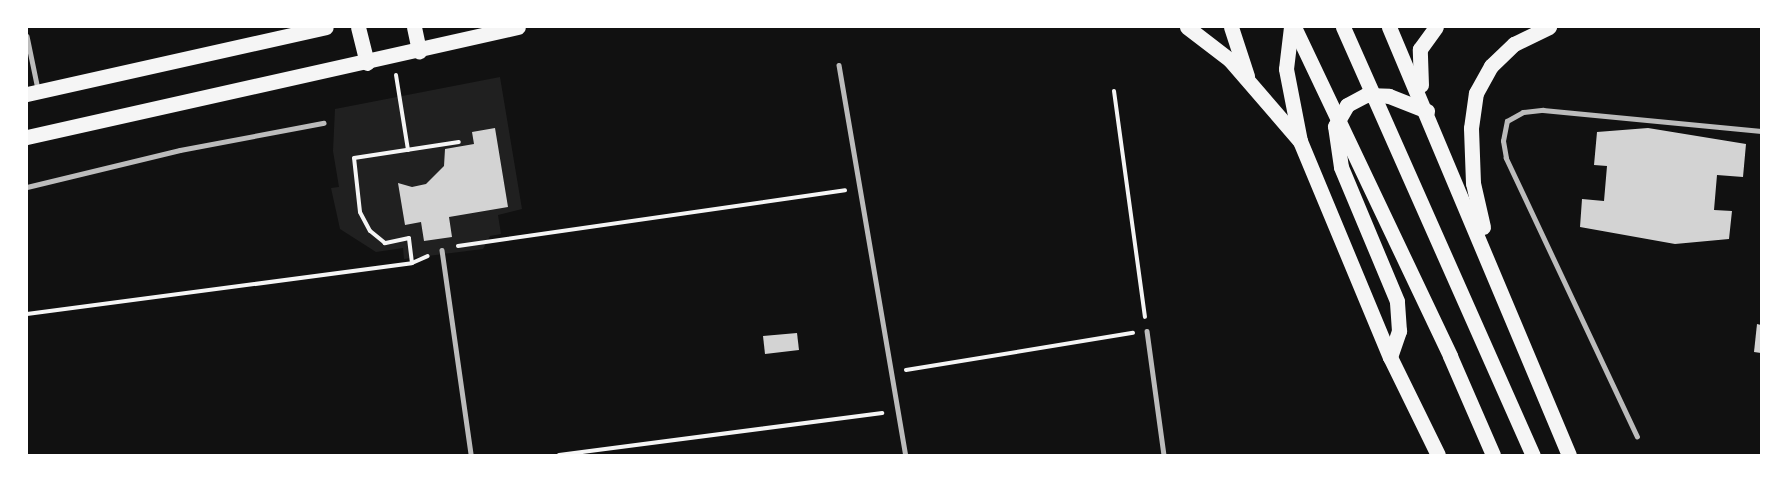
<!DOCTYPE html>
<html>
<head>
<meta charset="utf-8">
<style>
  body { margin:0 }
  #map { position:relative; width:1788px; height:482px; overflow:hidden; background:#111; font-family:"Open Sans",sans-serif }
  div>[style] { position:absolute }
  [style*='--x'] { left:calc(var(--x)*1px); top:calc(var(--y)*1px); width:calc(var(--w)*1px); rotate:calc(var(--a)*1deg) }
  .green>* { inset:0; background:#202020 }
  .building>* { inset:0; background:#d3d3d3 }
  .path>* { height:4px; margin:-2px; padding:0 2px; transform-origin:2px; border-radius:2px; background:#f5f5f5 }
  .service>* { height:4.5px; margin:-2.25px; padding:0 2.25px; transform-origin:2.25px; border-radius:2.25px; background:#bcbcbc }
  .primary>* { height:15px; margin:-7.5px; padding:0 7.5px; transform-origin:7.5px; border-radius:7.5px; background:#f5f5f5 }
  span { translate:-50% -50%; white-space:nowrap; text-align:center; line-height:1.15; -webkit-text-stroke:5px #fff; paint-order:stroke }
  .frame { position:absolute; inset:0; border:28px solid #fff; pointer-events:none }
</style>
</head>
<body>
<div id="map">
  <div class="green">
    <i style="clip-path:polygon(500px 77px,522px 209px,498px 215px,501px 234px,490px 236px,483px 249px,404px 259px,403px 248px,376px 252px,340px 229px,331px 188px,339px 187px,333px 151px,335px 109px)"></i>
  </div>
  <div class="building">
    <i style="clip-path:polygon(495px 128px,508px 207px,449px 217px,452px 237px,424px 241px,421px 222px,405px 225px,398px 183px,412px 187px,426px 184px,444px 166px,445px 149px,474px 144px,472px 132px)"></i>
    <i style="clip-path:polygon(1648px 128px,1746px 144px,1743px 177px,1717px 175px,1714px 210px,1732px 211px,1729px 239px,1675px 244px,1580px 227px,1582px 199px,1604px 201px,1607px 166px,1594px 165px,1597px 132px)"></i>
    <i style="clip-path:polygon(1757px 324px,1761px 325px,1761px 353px,1754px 352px)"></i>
    <i style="clip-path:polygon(797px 333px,799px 350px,765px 354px,763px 336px)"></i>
  </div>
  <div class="path">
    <i style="--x:396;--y:75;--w:76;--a:80.9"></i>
    <i style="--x:1114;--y:91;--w:228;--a:82.2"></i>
    <i style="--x:458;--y:246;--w:391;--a:-8.2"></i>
    <i style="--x:412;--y:263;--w:25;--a:-97"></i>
    <i style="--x:409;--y:238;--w:25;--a:168"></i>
    <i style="--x:385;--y:243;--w:19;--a:-141"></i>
    <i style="--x:370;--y:231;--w:21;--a:-118"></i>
    <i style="--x:360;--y:212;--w:54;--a:-96.3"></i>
    <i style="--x:354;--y:158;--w:106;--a:-8.7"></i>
    <i style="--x:27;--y:314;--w:388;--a:-7.5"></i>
    <i style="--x:412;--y:263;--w:17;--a:-24"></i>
    <i style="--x:906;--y:370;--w:230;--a:-9.3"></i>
    <i style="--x:559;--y:455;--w:326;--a:-7.4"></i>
  </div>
  <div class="service">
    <i style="--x:27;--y:36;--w:54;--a:78.3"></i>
    <i style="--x:839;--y:65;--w:396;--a:80.3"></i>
    <i style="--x:27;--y:187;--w:157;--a:-13.6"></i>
    <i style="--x:180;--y:150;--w:146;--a:-10.7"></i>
    <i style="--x:442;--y:250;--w:207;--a:81.9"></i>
    <i style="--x:1147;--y:331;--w:125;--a:82.2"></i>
    <i style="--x:1637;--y:437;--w:308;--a:-115.2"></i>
    <i style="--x:1506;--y:158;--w:17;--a:-100"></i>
    <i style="--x:1503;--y:141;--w:20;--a:-79"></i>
    <i style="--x:1507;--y:121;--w:18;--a:-29"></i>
    <i style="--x:1523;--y:112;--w:20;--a:-6"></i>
    <i style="--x:1543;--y:110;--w:219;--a:5.5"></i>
  </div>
  <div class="primary">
    <i style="--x:358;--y:27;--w:37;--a:76"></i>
    <i style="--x:414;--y:27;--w:25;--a:78"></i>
    <i style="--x:1187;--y:27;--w:54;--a:37.5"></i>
    <i style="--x:1230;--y:60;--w:107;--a:49.2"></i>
    <i style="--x:1231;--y:27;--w:52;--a:71.9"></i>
    <i style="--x:1291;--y:27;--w:42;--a:96.8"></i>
    <i style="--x:1286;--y:69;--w:73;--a:79"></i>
    <i style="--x:1300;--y:141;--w:234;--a:67.4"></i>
    <i style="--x:1390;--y:357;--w:109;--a:63.9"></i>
    <i style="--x:1294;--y:27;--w:364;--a:64.6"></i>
    <i style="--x:1450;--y:356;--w:108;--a:66.5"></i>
    <i style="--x:1343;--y:27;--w:468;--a:66.1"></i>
    <i style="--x:1389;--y:27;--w:464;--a:67.2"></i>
    <i style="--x:1421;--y:85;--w:36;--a:-92"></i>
    <i style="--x:1420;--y:49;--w:27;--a:-54"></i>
    <i style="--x:27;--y:94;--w:306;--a:-12.6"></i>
    <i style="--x:27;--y:137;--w:503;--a:-12.63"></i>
    <i style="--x:1483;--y:227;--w:45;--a:-102.8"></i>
    <i style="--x:1473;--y:183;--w:55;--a:-92.1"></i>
    <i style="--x:1471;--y:128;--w:35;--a:-82"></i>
    <i style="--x:1476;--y:93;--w:31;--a:-61"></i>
    <i style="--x:1491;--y:66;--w:32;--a:-44"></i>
    <i style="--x:1514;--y:44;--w:39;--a:-26"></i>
    <i style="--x:1390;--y:357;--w:28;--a:-71"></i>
    <i style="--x:1399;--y:331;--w:30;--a:-94"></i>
    <i style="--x:1397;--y:301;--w:145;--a:-112.7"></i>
    <i style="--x:1341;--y:167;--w:41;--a:-98.3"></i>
    <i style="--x:1335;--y:126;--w:24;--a:-60"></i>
    <i style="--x:1347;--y:105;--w:21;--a:-28"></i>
    <i style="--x:1366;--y:95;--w:23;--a:2"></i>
    <i style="--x:1389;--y:96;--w:41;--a:21.5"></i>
  </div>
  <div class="frame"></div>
</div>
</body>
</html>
